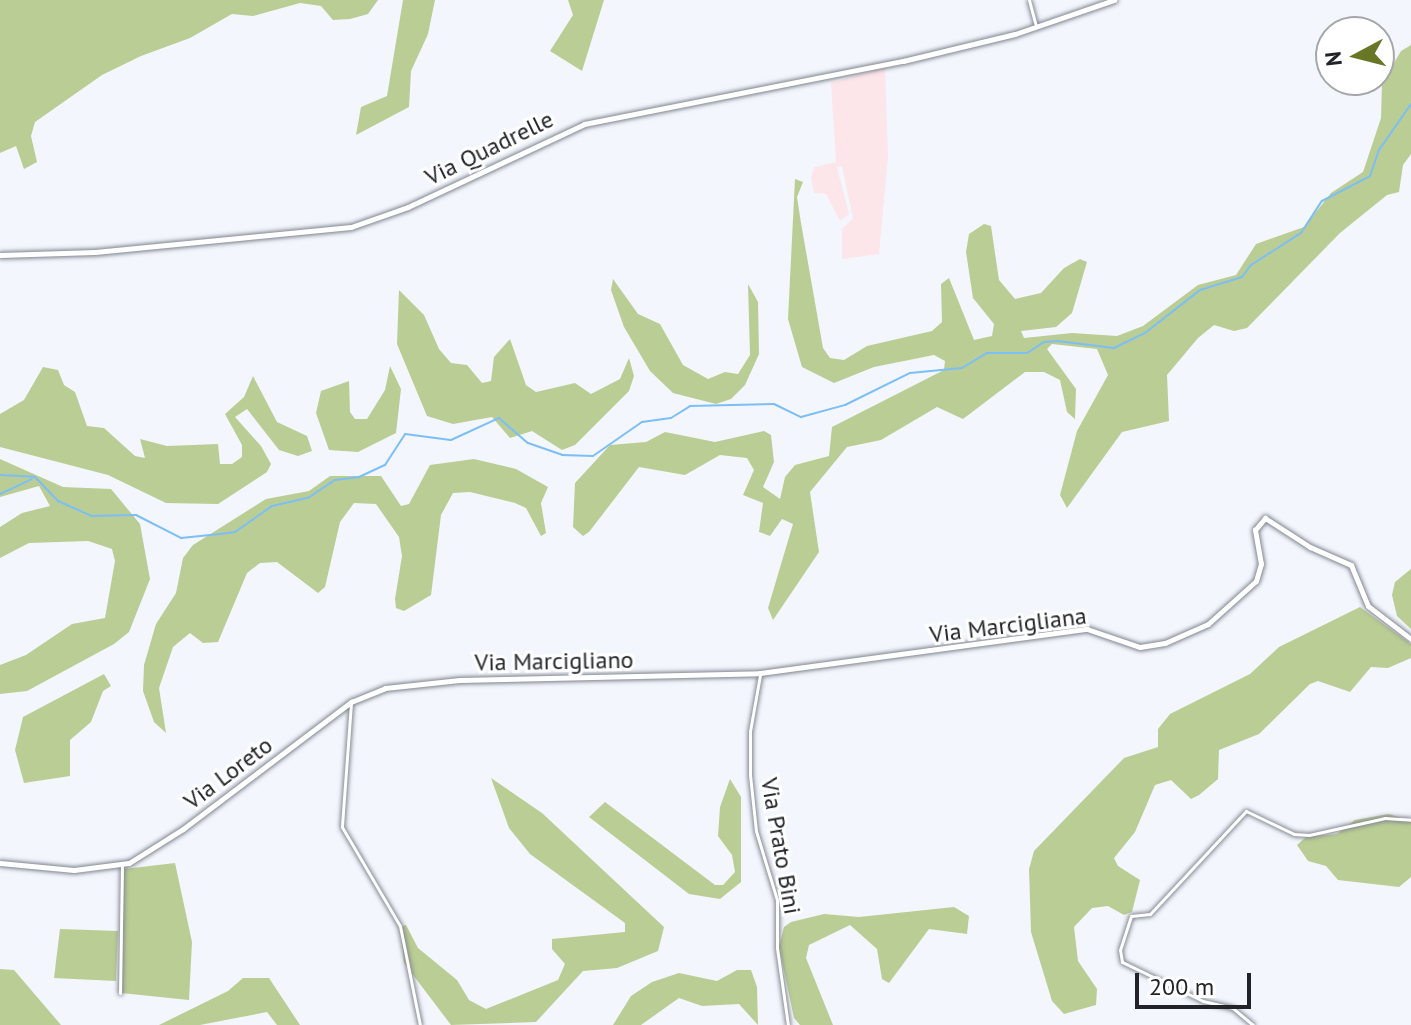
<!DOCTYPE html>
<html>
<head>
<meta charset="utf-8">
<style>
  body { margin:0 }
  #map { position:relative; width:1411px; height:1025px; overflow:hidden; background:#f3f6fd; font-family:"PT Sans",sans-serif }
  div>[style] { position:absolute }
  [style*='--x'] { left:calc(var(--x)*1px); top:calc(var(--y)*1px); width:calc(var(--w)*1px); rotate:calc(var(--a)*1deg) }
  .industrial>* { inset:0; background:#fce6e9 }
  .green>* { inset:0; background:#bacd94 }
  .stream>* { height:2px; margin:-1px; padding:0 1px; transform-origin:1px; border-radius:1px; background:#7cbef6 }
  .roads { filter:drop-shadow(0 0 2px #818690) drop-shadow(0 0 2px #818690) }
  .street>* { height:3px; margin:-1.5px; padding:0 1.5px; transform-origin:1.5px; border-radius:1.5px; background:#fff }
  .secondary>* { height:5px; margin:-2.5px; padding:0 2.5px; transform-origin:2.5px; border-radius:2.5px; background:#fff }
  span { translate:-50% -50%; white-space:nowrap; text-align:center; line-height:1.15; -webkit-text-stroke:6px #fff; paint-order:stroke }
  .street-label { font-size:24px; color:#222328 }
  .north { position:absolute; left:1315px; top:16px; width:80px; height:80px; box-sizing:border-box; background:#fff; border:2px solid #a7a7a9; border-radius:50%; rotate:263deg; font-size:22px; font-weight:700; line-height:32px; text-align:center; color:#222328 }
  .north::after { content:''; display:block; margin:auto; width:28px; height:36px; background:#677725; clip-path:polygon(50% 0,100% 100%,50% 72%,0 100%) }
  .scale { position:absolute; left:1135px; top:973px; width:116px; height:36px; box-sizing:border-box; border:4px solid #222328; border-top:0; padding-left:10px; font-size:24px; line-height:28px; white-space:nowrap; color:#222328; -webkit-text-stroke:6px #fff; paint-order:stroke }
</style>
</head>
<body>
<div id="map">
  <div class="industrial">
    <i style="clip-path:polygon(885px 67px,888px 157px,879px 254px,842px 259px,842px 229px,853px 218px,842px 166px,837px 167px,849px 214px,840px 221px,826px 194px,814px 193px,811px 178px,814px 167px,836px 162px,831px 83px)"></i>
  </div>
  <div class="green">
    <i style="clip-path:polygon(0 0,378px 0,368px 14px,350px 19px,333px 20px,321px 6px,300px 3px,253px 16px,232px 14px,190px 38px,141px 56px,102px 75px,35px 122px,31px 136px,37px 162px,24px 169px,16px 146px,0 153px)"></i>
    <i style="clip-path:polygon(403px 0,435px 0,428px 34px,411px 71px,409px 107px,356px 135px,361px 107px,387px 96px)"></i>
    <i style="clip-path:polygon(568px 0,604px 0,582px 71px,550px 51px,573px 15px)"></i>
    <i style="clip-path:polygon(1411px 45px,1411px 154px,1403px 165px,1399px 192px,1387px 195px,1340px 233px,1247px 328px,1234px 331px,1214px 325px,1198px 338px,1167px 375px,1169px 421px,1122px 432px,1067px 508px,1060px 495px,1077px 431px,1108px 375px,1097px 349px,1052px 344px,1047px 349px,1076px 389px,1075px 419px,1067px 412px,1060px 380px,1044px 372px,1025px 372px,963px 419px,937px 407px,881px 440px,847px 447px,810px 492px,819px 552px,773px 620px,768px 608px,793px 524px,782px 519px,770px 536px,759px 532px,763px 503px,743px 495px,754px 470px,747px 458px,720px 455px,685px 475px,639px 467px,589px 532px,583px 536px,573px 527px,575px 483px,610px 445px,646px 442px,665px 432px,715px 442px,764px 431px,771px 435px,774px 462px,763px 487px,780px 499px,785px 477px,795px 465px,829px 456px,832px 427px,944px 370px,945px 361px,934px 355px,874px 367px,834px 383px,802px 367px,788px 319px,795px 179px,803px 182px,797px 197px,801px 223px,823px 348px,830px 358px,844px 360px,867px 346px,932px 331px,942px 322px,941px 284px,949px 278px,974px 340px,992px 336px,994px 324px,973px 298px,966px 252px,969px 234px,984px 224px,991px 226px,999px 280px,1015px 299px,1041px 293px,1064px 268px,1080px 259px,1087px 262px,1072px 313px,1056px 327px,1021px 331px,1024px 338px,1072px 333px,1117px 336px,1143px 326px,1198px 285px,1236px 275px,1256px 244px,1304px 227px,1331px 193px,1363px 172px,1381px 118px,1382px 83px,1401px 51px)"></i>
    <i style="clip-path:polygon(613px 279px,638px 314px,660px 324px,683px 365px,708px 379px,725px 372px,738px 374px,750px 355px,748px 284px,758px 302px,759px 354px,745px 385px,731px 399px,716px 404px,673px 393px,650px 371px,624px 327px,611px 290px)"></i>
    <i style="clip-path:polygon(399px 290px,424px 315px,439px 349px,451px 363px,467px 365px,482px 383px,491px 381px,494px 357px,510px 339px,526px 385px,536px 392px,575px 383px,591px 394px,620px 379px,629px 358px,634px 376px,629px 391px,575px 445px,562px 450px,532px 431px,510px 438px,492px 417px,453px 424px,427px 416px,397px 344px)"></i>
    <i style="clip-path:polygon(390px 366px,401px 389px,396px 433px,358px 452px,329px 450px,316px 413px,321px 391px,349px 381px,350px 412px,355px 419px,367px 419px,385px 390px)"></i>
    <i style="clip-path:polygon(43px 367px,58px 370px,64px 385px,75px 392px,87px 426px,104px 428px,135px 456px,145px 458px,140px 439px,167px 446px,218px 444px,220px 464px,232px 464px,242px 457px,242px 445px,225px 414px,244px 397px,253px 376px,277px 422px,307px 436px,312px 451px,298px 456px,279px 450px,247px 409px,235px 417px,261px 446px,271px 464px,267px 472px,218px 504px,166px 503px,108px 475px,0 447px,0 414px,24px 400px)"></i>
    <i style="clip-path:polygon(0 459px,63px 487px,111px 489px,140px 524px,150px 579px,129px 632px,114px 644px,27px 691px,0 694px,0 665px,26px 655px,72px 624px,105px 618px,115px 561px,112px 549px,88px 541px,29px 543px,0 558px,0 527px,22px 513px,50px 506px,39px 486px,0 497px)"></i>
    <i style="clip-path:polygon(474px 459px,516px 469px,548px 487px,541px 503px,546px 533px,541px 536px,526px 508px,515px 503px,470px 492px,453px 493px,441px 515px,431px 595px,404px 611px,396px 608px,395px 599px,402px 556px,399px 537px,376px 504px,354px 503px,340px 522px,325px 587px,318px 593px,277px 562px,260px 563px,247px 573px,218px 642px,203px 643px,190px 633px,173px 647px,159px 688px,166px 733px,154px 722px,143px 691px,144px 665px,156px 624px,176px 593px,183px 558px,193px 545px,266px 499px,309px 491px,330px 476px,381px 476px,401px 506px,409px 504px,430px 465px)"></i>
    <i style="clip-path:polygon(1411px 569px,1411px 629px,1397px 616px,1392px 595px,1395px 582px)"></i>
    <i style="clip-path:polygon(1360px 607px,1411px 644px,1411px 658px,1388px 668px,1371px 667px,1350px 692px,1318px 681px,1310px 684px,1259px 734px,1219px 750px,1218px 779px,1199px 795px,1191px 799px,1171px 780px,1155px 785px,1135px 832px,1114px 858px,1118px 866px,1140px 880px,1132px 912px,1124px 915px,1108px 906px,1092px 908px,1074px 927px,1078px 961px,1097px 989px,1096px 1005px,1064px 1014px,1052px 1001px,1031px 932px,1029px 869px,1034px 851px,1124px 758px,1158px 747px,1158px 729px,1170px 714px,1250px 674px,1279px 647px)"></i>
    <i style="clip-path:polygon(104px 674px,111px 686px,103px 691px,91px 722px,70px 740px,70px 776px,24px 783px,15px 750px,23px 717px)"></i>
    <i style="clip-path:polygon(491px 778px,542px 813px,664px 927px,658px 951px,617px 968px,583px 971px,536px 1022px,451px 1025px,404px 963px,400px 926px,406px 925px,418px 948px,457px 980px,469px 1000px,486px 1009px,558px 980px,565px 964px,552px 949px,552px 939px,625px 932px,625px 923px,530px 854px,509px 828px)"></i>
    <i style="clip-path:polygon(730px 779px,741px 797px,741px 882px,720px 899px,689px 894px,589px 817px,605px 802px,715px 885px,723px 885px,735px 872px,732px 855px,718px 836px,720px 807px)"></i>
    <i style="clip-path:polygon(1389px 814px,1411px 821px,1411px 877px,1399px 887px,1338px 880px,1326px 866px,1308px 861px,1297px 845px,1306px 837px,1337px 834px,1355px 820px)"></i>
    <i style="clip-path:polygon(175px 863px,192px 942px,189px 1000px,121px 993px,124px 869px)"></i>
    <i style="clip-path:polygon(954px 907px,969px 916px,967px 934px,929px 929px,889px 983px,882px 979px,877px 949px,850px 925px,809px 945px,806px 958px,833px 1025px,800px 1025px,794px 1018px,779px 947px,784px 927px,791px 922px,824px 914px,859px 917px)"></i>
    <i style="clip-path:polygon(60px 929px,118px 931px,116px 981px,54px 978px)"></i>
    <i style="clip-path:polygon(0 969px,14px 970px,61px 1025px,0 1025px)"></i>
    <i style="clip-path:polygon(737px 970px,751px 970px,757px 987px,758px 1025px,739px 1004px,702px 1006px,679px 998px,641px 1025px,613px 1025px,631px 996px,652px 982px,679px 973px,717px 981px)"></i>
    <i style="clip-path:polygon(243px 978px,269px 978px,300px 1025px,277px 1025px,267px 1012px,200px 1025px,159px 1025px,228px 991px)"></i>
  </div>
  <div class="stream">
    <i style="--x:0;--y:475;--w:35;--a:3"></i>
    <i style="--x:35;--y:477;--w:33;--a:46"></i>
    <i style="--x:58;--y:501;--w:36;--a:24"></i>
    <i style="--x:91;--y:516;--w:45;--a:-1.3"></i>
    <i style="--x:136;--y:515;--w:51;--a:27.1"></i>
    <i style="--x:181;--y:538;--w:39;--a:-6"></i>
    <i style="--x:220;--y:534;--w:15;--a:-8"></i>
    <i style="--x:235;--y:532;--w:45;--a:-35.1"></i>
    <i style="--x:272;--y:506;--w:37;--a:-13"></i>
    <i style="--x:308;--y:498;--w:32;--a:-34"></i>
    <i style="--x:335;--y:480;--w:24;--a:-7"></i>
    <i style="--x:359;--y:477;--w:29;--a:-25"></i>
    <i style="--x:385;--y:465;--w:37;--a:-57"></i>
    <i style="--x:405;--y:434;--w:46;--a:7.4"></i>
    <i style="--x:451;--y:440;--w:53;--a:-24.6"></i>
    <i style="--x:499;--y:418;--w:38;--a:41"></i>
    <i style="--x:528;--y:443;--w:36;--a:19"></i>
    <i style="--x:562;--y:455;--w:31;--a:2"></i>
    <i style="--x:593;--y:456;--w:60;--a:-34.8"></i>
    <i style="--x:642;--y:422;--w:29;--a:-8"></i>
    <i style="--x:671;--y:418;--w:22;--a:-32"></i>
    <i style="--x:690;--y:406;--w:84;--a:-1.4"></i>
    <i style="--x:774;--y:404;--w:30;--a:26"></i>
    <i style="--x:801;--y:417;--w:46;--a:-15.3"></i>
    <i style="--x:845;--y:405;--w:72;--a:-26.2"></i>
    <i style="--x:910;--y:373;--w:52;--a:-5.5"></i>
    <i style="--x:962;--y:368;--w:29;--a:-31"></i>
    <i style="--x:987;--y:353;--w:40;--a:0"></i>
    <i style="--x:1027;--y:353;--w:20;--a:-33"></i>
    <i style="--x:1044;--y:342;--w:14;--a:-4"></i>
    <i style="--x:1058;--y:341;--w:56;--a:7.1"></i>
    <i style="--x:1114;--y:348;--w:34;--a:-26"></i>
    <i style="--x:1145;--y:333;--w:70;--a:-38"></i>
    <i style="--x:1200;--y:290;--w:44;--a:-17.2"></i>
    <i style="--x:1242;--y:277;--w:15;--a:-53"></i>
    <i style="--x:1251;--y:265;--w:59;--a:-32.6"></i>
    <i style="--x:1301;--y:233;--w:38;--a:-57"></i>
    <i style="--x:1322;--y:201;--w:54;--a:-27.5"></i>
    <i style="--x:1370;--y:176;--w:28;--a:-71"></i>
    <i style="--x:1379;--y:150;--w:56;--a:-55.2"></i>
    <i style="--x:0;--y:494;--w:35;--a:-25"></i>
  </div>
  <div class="roads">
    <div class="street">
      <i style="--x:1029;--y:0;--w:27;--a:75"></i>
      <i style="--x:760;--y:675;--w:57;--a:100.1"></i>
      <i style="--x:750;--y:731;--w:44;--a:90"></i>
      <i style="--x:750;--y:775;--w:56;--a:83.9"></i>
      <i style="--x:756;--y:831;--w:72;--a:73.1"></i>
      <i style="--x:777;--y:900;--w:48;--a:90"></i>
      <i style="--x:777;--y:948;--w:78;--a:81.9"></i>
      <i style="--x:351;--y:703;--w:124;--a:94.2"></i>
      <i style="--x:342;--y:827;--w:115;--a:59.6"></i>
      <i style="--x:400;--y:926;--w:101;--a:78.6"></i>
      <i style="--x:120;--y:993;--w:127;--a:-89.1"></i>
      <i style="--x:1253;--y:1025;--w:26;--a:-140"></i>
      <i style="--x:1233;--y:1008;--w:31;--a:-167"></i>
      <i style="--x:1203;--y:1001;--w:90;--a:-154.3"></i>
      <i style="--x:1122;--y:962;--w:12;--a:-99"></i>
      <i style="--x:1120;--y:950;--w:36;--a:-72"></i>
      <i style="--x:1131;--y:916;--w:19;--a:-6"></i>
      <i style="--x:1150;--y:914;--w:141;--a:-47"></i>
      <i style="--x:1246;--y:811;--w:53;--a:25.6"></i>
      <i style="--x:1294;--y:834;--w:15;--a:4"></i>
      <i style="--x:1309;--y:835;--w:78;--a:-12.6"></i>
      <i style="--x:1385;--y:818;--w:26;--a:4"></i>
    </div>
    <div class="secondary">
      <i style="--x:0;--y:255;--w:95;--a:-1.8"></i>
      <i style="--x:95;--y:252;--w:257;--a:-5.6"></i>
      <i style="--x:351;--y:227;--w:60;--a:-19.3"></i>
      <i style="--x:408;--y:207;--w:195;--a:-25.2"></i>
      <i style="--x:584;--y:124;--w:325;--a:-11.2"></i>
      <i style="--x:903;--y:61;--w:115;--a:-13.6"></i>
      <i style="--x:1015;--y:34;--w:105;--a:-19"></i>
      <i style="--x:0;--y:863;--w:74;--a:5.4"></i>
      <i style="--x:74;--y:870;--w:55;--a:-7.3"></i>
      <i style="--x:129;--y:863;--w:64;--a:-32.2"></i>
      <i style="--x:183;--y:829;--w:211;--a:-37.1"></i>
      <i style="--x:351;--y:702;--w:37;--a:-22"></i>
      <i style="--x:385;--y:688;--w:75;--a:-6.1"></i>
      <i style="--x:460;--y:680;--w:300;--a:-1.3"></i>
      <i style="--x:760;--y:673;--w:330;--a:-7.7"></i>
      <i style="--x:1087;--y:629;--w:56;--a:18.8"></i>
      <i style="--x:1140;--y:647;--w:25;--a:-9"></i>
      <i style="--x:1165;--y:643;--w:47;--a:-23.8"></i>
      <i style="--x:1208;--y:624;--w:64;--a:-41.9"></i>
      <i style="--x:1256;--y:581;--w:18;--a:-74"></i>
      <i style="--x:1261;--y:564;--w:35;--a:-100"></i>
      <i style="--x:1255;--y:530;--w:16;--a:-50"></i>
      <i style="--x:1265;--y:518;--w:54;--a:32.8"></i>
      <i style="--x:1310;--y:547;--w:45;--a:23.7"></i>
      <i style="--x:1351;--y:565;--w:44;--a:67.5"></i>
      <i style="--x:1368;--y:606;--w:54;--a:37.5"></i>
    </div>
  </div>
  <div class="street-label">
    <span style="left:489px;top:148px;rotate:-26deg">Via Quadrelle</span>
    <span style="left:1008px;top:625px;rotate:-7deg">Via Marcigliana</span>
    <span style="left:554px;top:661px;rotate:-1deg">Via Marcigliano</span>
    <span style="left:228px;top:773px;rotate:-37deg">Via Loreto</span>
    <span style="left:781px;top:846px;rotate:80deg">Via Prato Bini</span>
  </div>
  <div class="north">N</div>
  <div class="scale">200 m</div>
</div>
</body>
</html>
